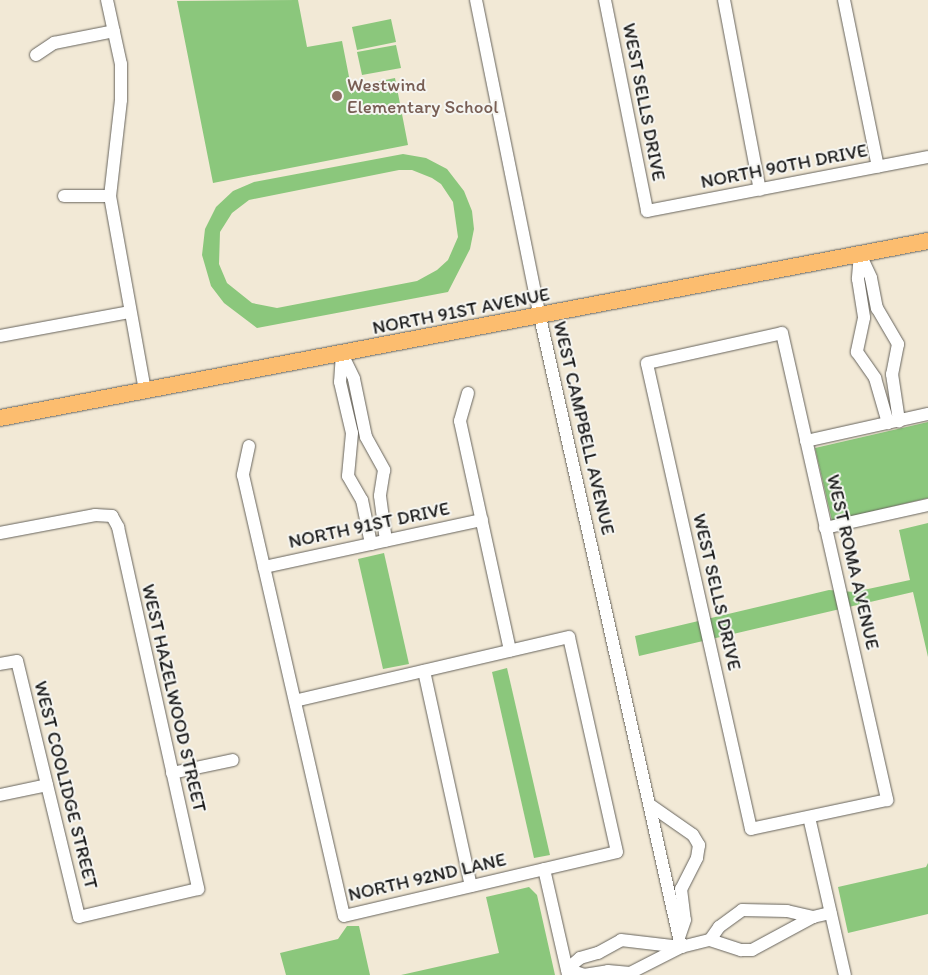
<!DOCTYPE html>
<html>
<head>
<meta charset="utf-8">
<style>
  body { margin:0 }
  #map { position:relative; width:928px; height:975px; overflow:hidden; background:#f2e9d6; font-family:Itim,sans-serif }
  div>[style] { position:absolute }
  [style*='--x'] { left:calc(var(--x)*1px); top:calc(var(--y)*1px); width:calc(var(--w)*1px); rotate:calc(var(--a)*1deg) }
  .green>* { inset:0; background:#8bc77c }
  .roads { filter:drop-shadow(0 0 1px #67645d) drop-shadow(0 0 1px #67645d) }
  .minor>* { height:12px; margin:-6px; padding:0 6px; transform-origin:6px; border-radius:6px; background:#fff }
  .major>* { height:16px; margin:-8px; padding:0 8px; transform-origin:8px; border-radius:8px; background:#fcbd6f }
  .dots>* { width:14px; height:14px; translate:-50% -50%; box-sizing:border-box; border:2px solid #f6f6f2; border-radius:50% }
  span { translate:-50% -50%; white-space:nowrap; text-align:center; line-height:1.15; -webkit-text-stroke:4px #f6f6f2; paint-order:stroke }
  .education-label { font-size:19px; color:#785e54 }
  .left { translate:0 -50%; text-align:left }
  .street-label { font-size:19px; color:#1c1c1c }
</style>
</head>
<body>
<div id="map">
  <div class="green">
    <i style="clip-path:polygon(298px 0,307px 47px,342px 41px,351px 87px,395px 78px,408px 145px,213px 183px,177px 1px)"></i>
    <i style="clip-path:polygon(391px 19px,396px 42px,357px 50px,352px 27px)"></i>
    <i style="clip-path:polygon(396px 45px,401px 68px,362px 75px,357px 52px)"></i>
    <i style="clip-path:polygon(evenodd,403px 154px,426px 158px,447px 169px,464px 191px,472px 211px,474px 229px,470px 249px,448px 292px,257px 328px,224px 303px,211px 286px,202px 255px,205px 229px,216px 207px,233px 191px,254px 182px,403px 154px,399px 170px,412px 170px,432px 178px,441px 184px,453px 202px,458px 237px,448px 260px,437px 270px,417px 281px,277px 308px,252px 303px,227px 283px,219px 264px,220px 232px,232px 213px,249px 200px,399px 170px)"></i>
    <i style="clip-path:polygon(928px 422px,928px 498px,832px 521px,815px 448px)"></i>
    <i style="clip-path:polygon(928px 523px,928px 657px,913px 592px,639px 656px,635px 636px,829px 590px,854px 592px,910px 580px,899px 530px)"></i>
    <i style="clip-path:polygon(384px 553px,409px 664px,383px 669px,358px 559px)"></i>
    <i style="clip-path:polygon(507px 668px,550px 855px,534px 858px,492px 672px)"></i>
    <i style="clip-path:polygon(928px 863px,928px 914px,848px 933px,838px 887px,926px 867px)"></i>
    <i style="clip-path:polygon(529px 887px,537px 895px,555px 975px,401px 975px,499px 953px,486px 897px)"></i>
    <i style="clip-path:polygon(347px 926px,359px 926px,370px 975px,286px 975px,280px 953px,338px 939px)"></i>
  </div>
  <div class="roads">
    <div class="minor">
      <i style="--x:107;--y:0;--w:66;--a:77.7"></i>
      <i style="--x:121;--y:64;--w:36;--a:90"></i>
      <i style="--x:121;--y:100;--w:97;--a:96.5"></i>
      <i style="--x:110;--y:196;--w:197;--a:79.8"></i>
      <i style="--x:476;--y:0;--w:323;--a:78.6"></i>
      <i style="--x:540;--y:317;--w:646;--a:77.38"></i>
      <i style="--x:605;--y:0;--w:215;--a:78.7"></i>
      <i style="--x:647;--y:211;--w:286;--a:-10.9"></i>
      <i style="--x:724;--y:0;--w:193;--a:79.3"></i>
      <i style="--x:844;--y:0;--w:170;--a:78.5"></i>
      <i style="--x:36;--y:55;--w:22;--a:-34"></i>
      <i style="--x:54;--y:43;--w:61;--a:-11.3"></i>
      <i style="--x:64;--y:196;--w:46;--a:0"></i>
      <i style="--x:860;--y:254;--w:25;--a:95"></i>
      <i style="--x:858;--y:279;--w:39;--a:81"></i>
      <i style="--x:864;--y:318;--w:35;--a:102"></i>
      <i style="--x:857;--y:352;--w:32;--a:55"></i>
      <i style="--x:875;--y:378;--w:47;--a:73.9"></i>
      <i style="--x:860;--y:254;--w:26;--a:65"></i>
      <i style="--x:871;--y:278;--w:31;--a:79"></i>
      <i style="--x:877;--y:308;--w:42;--a:59.7"></i>
      <i style="--x:898;--y:344;--w:31;--a:101"></i>
      <i style="--x:892;--y:374;--w:48;--a:81.5"></i>
      <i style="--x:782;--y:333;--w:479;--a:77.3"></i>
      <i style="--x:887;--y:800;--w:139;--a:168"></i>
      <i style="--x:751;--y:829;--w:477;--a:-102.6"></i>
      <i style="--x:647;--y:363;--w:138;--a:-12.5"></i>
      <i style="--x:0;--y:336;--w:132;--a:-10.5"></i>
      <i style="--x:342;--y:354;--w:28;--a:94"></i>
      <i style="--x:340;--y:382;--w:52;--a:76.8"></i>
      <i style="--x:352;--y:433;--w:43;--a:95.3"></i>
      <i style="--x:348;--y:476;--w:28;--a:60"></i>
      <i style="--x:362;--y:500;--w:45;--a:78.4"></i>
      <i style="--x:343;--y:356;--w:25;--a:64"></i>
      <i style="--x:354;--y:379;--w:59;--a:78.3"></i>
      <i style="--x:366;--y:437;--w:38;--a:61"></i>
      <i style="--x:384;--y:470;--w:26;--a:99"></i>
      <i style="--x:380;--y:496;--w:45;--a:82.4"></i>
      <i style="--x:468;--y:393;--w:29;--a:106"></i>
      <i style="--x:460;--y:421;--w:235;--a:77.7"></i>
      <i style="--x:806;--y:441;--w:125;--a:-12.5"></i>
      <i style="--x:249;--y:446;--w:30;--a:102"></i>
      <i style="--x:243;--y:475;--w:452;--a:77.1"></i>
      <i style="--x:344;--y:916;--w:280;--a:-13.2"></i>
      <i style="--x:617;--y:852;--w:220;--a:-102.6"></i>
      <i style="--x:569;--y:637;--w:281;--a:166.9"></i>
      <i style="--x:825;--y:528;--w:106;--a:-12.6"></i>
      <i style="--x:0;--y:533;--w:97;--a:-10.7"></i>
      <i style="--x:95;--y:515;--w:17;--a:3"></i>
      <i style="--x:112;--y:516;--w:13;--a:61"></i>
      <i style="--x:118;--y:527;--w:371;--a:77.5"></i>
      <i style="--x:198;--y:889;--w:122;--a:166.8"></i>
      <i style="--x:79;--y:917;--w:263;--a:-103.6"></i>
      <i style="--x:17;--y:661;--w:17;--a:170"></i>
      <i style="--x:264;--y:567;--w:223;--a:-12.2"></i>
      <i style="--x:424;--y:671;--w:220;--a:77.7"></i>
      <i style="--x:172;--y:773;--w:62;--a:-12"></i>
      <i style="--x:0;--y:795;--w:48;--a:-12"></i>
      <i style="--x:650;--y:805;--w:52;--a:34.9"></i>
      <i style="--x:693;--y:835;--w:12;--a:59"></i>
      <i style="--x:699;--y:845;--w:13;--a:99"></i>
      <i style="--x:697;--y:858;--w:35;--a:117"></i>
      <i style="--x:681;--y:889;--w:31;--a:83"></i>
      <i style="--x:685;--y:920;--w:18;--a:109"></i>
      <i style="--x:809;--y:817;--w:162;--a:77.2"></i>
      <i style="--x:544;--y:869;--w:109;--a:77.2"></i>
      <i style="--x:710;--y:940;--w:16;--a:-55"></i>
      <i style="--x:719;--y:927;--w:29;--a:-36"></i>
      <i style="--x:742;--y:910;--w:45;--a:1.3"></i>
      <i style="--x:787;--y:911;--w:27;--a:13"></i>
      <i style="--x:567;--y:969;--w:18;--a:19"></i>
      <i style="--x:584;--y:975;--w:24;--a:-9"></i>
      <i style="--x:608;--y:971;--w:22;--a:5"></i>
      <i style="--x:630;--y:973;--w:57;--a:-27"></i>
      <i style="--x:681;--y:947;--w:30;--a:-14"></i>
      <i style="--x:710;--y:940;--w:33;--a:18"></i>
      <i style="--x:741;--y:950;--w:11;--a:0"></i>
      <i style="--x:752;--y:950;--w:69;--a:-28.4"></i>
      <i style="--x:813;--y:917;--w:18;--a:-13"></i>
      <i style="--x:567;--y:969;--w:17;--a:-40"></i>
      <i style="--x:580;--y:958;--w:19;--a:-16"></i>
      <i style="--x:598;--y:953;--w:26;--a:-29"></i>
      <i style="--x:621;--y:940;--w:60;--a:6.7"></i>
    </div>
    <div class="major">
      <i style="--x:0;--y:418;--w:945;--a:-10.8"></i>
    </div>
  </div>
  <div class="dots">
    <i style="left:337px;top:96px;background:#8d6e63"></i>
  </div>
  <div class="education-label">
    <span class="left" style="left:347px;top:96px">Westwind<br>Elementary School</span>
  </div>
  <div class="street-label">
    <span style="left:644px;top:102px;rotate:79deg">WEST SELLS DRIVE</span>
    <span style="left:784px;top:166px;rotate:-11deg">NORTH 90TH DRIVE</span>
    <span style="left:461px;top:311px;rotate:-11deg">NORTH 91ST AVENUE</span>
    <span style="left:584px;top:428px;rotate:77deg">WEST CAMPBELL AVENUE</span>
    <span style="left:369px;top:525px;rotate:-12deg">NORTH 91ST DRIVE</span>
    <span style="left:853px;top:562px;rotate:77deg">WEST ROMA AVENUE</span>
    <span style="left:717px;top:592px;rotate:77deg">WEST SELLS DRIVE</span>
    <span style="left:174px;top:698px;rotate:77deg">WEST HAZELWOOD STREET</span>
    <span style="left:66px;top:785px;rotate:76deg">WEST COOLIDGE STREET</span>
    <span style="left:427px;top:877px;rotate:-13deg">NORTH 92ND LANE</span>
  </div>
</div>
</body>
</html>
